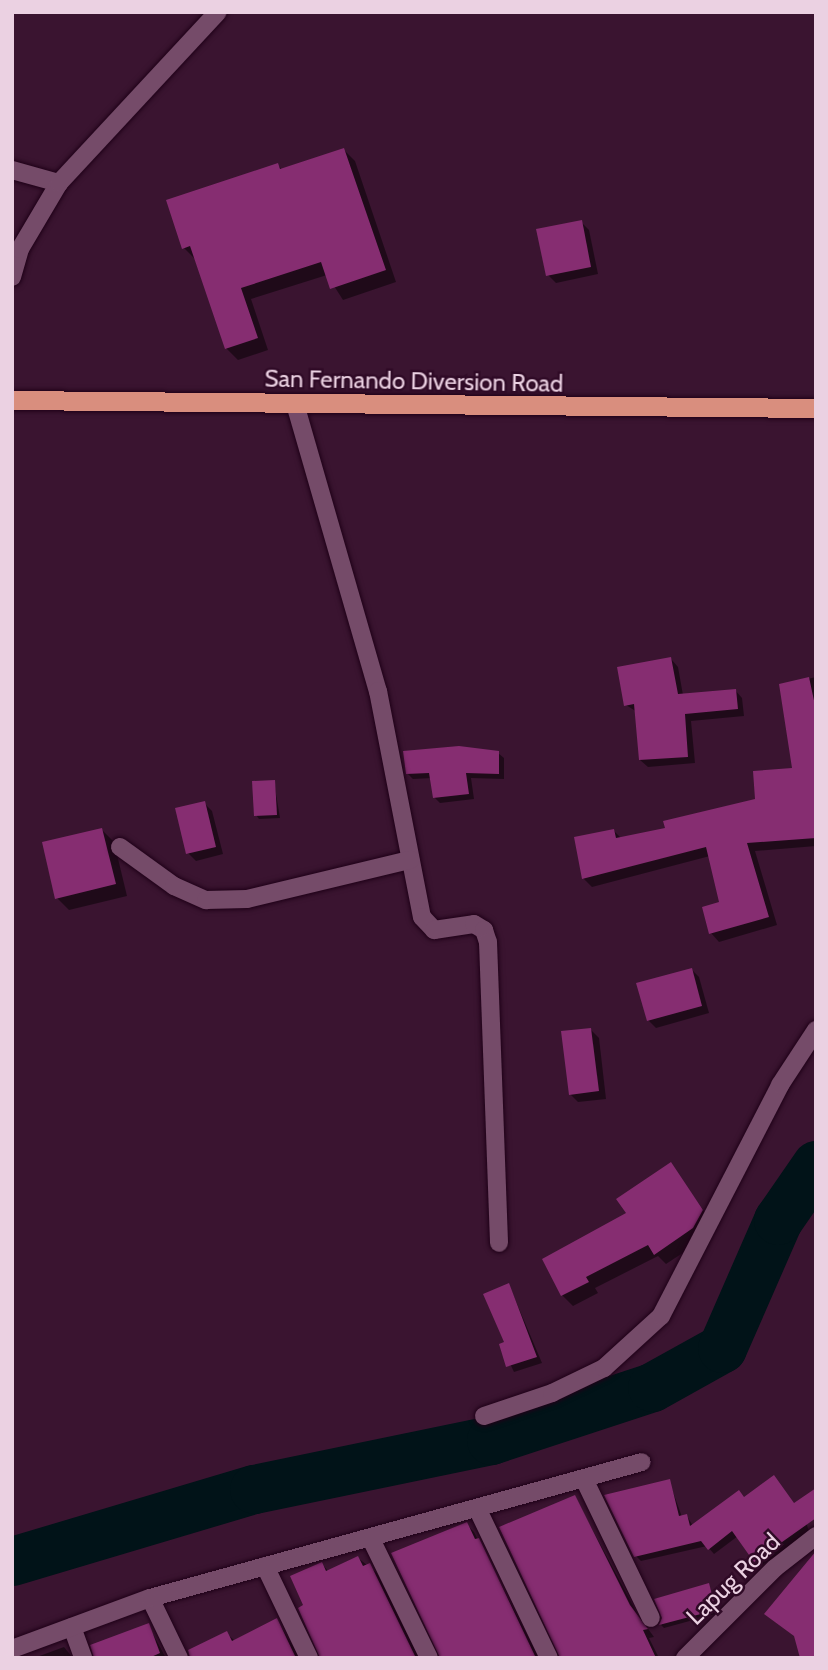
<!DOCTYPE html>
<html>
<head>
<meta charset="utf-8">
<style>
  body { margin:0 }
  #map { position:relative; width:828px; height:1670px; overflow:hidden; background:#3a1430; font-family:Cabin,sans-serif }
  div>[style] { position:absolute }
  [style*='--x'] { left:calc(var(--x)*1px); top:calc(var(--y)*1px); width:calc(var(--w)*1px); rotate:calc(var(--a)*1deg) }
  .shadow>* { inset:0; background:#0007 }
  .river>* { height:49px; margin:-24.5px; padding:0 24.5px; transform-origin:24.5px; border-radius:24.5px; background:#011318 }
  .building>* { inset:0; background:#862d71 }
  .roads { filter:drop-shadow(0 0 2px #1f0018) drop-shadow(0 0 2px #1f0018) }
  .minor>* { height:18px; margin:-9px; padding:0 9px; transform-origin:9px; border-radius:9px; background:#754b69 }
  .tertiary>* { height:18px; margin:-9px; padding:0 9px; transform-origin:9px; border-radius:9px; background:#754b69 }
  .trunk>* { height:19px; margin:-9.5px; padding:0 9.5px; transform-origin:9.5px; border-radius:9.5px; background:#d98e7e }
  span { translate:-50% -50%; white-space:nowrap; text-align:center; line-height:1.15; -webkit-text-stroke:5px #2f0a26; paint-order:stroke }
  .street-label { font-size:24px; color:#ebd1e2 }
  .frame { position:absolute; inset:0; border:14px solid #ebd1e2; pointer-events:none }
</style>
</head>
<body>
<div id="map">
  <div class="shadow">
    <i style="clip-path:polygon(344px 150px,355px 161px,396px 282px,343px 300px,327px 275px,251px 299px,268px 350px,238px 360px,226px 348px,195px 259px,184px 248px,277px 165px,283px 170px)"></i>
    <i style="clip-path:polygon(581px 222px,589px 230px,598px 274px,556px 283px,548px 275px)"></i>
    <i style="clip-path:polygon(671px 659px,678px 667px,683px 695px,735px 690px,742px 698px,744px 716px,691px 721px,695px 763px,648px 767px,640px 760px,637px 712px,626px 705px)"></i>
    <i style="clip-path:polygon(816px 677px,816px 846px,755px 851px,777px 925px,719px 942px,711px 933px,721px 903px,710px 856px,592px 887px,583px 878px,614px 831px,621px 838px,667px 830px,757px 800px,794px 770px,781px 685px)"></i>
    <i style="clip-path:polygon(498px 753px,504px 758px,504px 779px,471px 778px,474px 799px,440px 803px,434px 797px,432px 778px,413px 779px,407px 773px)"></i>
    <i style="clip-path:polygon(274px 782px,280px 818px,259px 819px,256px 815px)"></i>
    <i style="clip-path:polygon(204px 803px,212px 811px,223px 854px,196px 861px,188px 853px)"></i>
    <i style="clip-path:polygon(102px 830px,114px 842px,127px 896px,69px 910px,57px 898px)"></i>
    <i style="clip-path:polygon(691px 969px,699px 977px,709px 1013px,656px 1028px,648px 1020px)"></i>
    <i style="clip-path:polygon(591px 1030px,599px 1038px,606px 1099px,578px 1102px,570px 1094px)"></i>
    <i style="clip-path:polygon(670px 1164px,712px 1222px,704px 1239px,666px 1264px,658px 1256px,595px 1288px,598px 1293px,573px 1306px,562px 1295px)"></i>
    <i style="clip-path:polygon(509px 1285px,542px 1363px,514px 1372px,501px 1345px,506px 1343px)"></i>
    <i style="clip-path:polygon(669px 1481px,682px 1517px,687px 1516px,693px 1526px,745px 1498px,805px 1518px,809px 1532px,761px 1566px,738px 1536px,714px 1554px,707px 1546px,641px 1561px,636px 1556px)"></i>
    <i style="clip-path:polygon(575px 1497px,638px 1615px,654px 1637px,649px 1638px,659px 1658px,560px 1658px)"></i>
    <i style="clip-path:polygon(466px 1524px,474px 1532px,539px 1658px,440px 1658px)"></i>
    <i style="clip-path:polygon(358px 1558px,377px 1573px,419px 1658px,321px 1658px,305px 1606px,322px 1564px,329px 1572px)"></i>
    <i style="clip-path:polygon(709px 1585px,719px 1613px,664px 1628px,661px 1625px)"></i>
    <i style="clip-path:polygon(277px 1620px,300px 1658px,195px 1658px,226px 1633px,235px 1641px)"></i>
    <i style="clip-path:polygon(148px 1625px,166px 1658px,96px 1658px)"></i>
    <i style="clip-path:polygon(64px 1647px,73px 1658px,34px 1658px)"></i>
  </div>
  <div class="river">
    <i style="--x:12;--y:1561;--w:252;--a:-16.6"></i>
    <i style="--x:254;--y:1489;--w:242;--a:-11.7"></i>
    <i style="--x:491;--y:1440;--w:169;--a:-18.2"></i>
    <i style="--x:652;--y:1387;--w:80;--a:-29.1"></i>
    <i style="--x:722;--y:1348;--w:140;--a:-66.4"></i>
    <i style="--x:778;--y:1220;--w:67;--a:-55.4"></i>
  </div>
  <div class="building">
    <i style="clip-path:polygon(344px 148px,386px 270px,330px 289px,321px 262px,241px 288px,258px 338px,225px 349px,190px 246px,182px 249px,166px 200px,278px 163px,280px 169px)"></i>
    <i style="clip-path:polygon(582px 220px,591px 267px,546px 276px,536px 229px)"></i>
    <i style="clip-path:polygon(671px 657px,678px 694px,736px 689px,738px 709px,685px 714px,688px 757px,639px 760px,634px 704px,624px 706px,617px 667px)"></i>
    <i style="clip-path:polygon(809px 677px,816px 710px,816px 838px,747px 843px,769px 917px,709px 934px,702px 907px,719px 902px,706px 847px,582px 879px,574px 837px,614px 829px,616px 838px,665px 828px,663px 821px,755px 799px,753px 771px,792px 768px,779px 684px)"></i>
    <i style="clip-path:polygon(459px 746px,499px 751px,499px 774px,466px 773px,469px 794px,433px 798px,429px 773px,406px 774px,403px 751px)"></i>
    <i style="clip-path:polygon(275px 780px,277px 815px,254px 816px,252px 781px)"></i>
    <i style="clip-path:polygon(205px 801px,216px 847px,186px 854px,175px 808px)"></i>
    <i style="clip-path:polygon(102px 828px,116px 884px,55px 899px,42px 842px)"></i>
    <i style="clip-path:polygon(692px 968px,702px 1006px,647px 1021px,636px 983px)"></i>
    <i style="clip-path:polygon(591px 1028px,599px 1091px,569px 1095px,561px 1031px)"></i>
    <i style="clip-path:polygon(671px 1162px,703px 1210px,693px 1228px,654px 1255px,648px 1245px,586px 1277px,589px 1282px,561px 1296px,542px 1259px,626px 1213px,616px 1199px)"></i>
    <i style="clip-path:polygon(509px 1283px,537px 1357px,506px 1367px,499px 1344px,504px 1342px,483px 1294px)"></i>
    <i style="clip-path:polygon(774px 1475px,794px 1503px,816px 1488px,816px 1518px,754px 1562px,732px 1531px,708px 1550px,701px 1541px,634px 1557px,604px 1495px,670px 1479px,679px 1516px,687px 1514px,690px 1526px,739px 1490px,744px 1497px)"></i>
    <i style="clip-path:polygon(575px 1495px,630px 1605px,648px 1629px,643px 1630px,656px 1658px,560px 1658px,499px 1527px)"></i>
    <i style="clip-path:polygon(467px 1522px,475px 1539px,479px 1538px,536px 1658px,440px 1658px,391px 1553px)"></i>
    <i style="clip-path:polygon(816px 1551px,816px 1658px,800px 1658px,794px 1636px,764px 1614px)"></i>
    <i style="clip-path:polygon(358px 1556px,363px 1566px,370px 1563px,416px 1658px,320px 1658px,298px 1608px,303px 1605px,290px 1576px,322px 1562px,326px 1571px)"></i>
    <i style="clip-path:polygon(709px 1583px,716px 1610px,659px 1625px,662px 1618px,654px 1599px)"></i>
    <i style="clip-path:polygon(277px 1618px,296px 1658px,190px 1658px,188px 1650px,227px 1631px,232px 1641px)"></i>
    <i style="clip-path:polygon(149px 1623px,160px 1653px,149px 1658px,94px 1658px,90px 1645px)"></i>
  </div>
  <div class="roads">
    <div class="minor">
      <i style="--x:12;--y:170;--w:49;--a:15.5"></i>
      <i style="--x:295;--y:404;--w:299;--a:73.9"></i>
      <i style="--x:378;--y:691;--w:230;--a:79"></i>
      <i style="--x:422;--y:917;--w:18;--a:47"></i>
      <i style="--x:434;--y:930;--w:40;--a:-8.5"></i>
      <i style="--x:474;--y:924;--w:12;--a:31"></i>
      <i style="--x:484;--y:930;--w:13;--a:72"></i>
      <i style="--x:488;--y:942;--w:301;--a:87.9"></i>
      <i style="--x:120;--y:847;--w:67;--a:35.8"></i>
      <i style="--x:174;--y:886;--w:35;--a:24"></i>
      <i style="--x:206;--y:900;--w:41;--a:-1.4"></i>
      <i style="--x:247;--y:899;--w:168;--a:-13.5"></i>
      <i style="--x:484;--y:1416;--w:72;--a:-18.7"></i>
      <i style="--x:552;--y:1393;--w:58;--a:-25.7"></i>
      <i style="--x:604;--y:1368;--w:77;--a:-42.4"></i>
      <i style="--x:661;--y:1316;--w:260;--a:-62.7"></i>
      <i style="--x:780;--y:1085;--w:66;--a:-56.8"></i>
      <i style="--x:584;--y:1479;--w:154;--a:64.3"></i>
      <i style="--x:478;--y:1510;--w:164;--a:64.4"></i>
      <i style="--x:371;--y:1539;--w:132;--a:64"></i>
      <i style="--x:265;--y:1566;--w:102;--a:64.4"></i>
      <i style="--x:150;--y:1598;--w:67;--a:64.2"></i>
      <i style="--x:72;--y:1627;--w:33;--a:70"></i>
      <i style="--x:12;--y:1649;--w:147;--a:-20.3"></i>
      <i style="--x:150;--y:1598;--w:510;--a:-15.45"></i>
      <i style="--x:685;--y:1658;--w:127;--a:-45"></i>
      <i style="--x:775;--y:1568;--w:52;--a:-38"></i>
    </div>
    <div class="tertiary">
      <i style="--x:12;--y:277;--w:29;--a:-74"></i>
      <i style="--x:20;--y:249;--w:77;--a:-59.4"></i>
      <i style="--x:59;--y:183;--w:233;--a:-47.1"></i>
    </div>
    <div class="trunk">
      <i style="--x:12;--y:400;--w:804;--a:0.57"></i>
    </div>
  </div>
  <div class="street-label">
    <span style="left:414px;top:381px;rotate:1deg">San Fernando Diversion Road</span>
    <span style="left:733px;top:1579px;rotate:-44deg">Lapug Road</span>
  </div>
  <div class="frame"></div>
</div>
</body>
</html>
